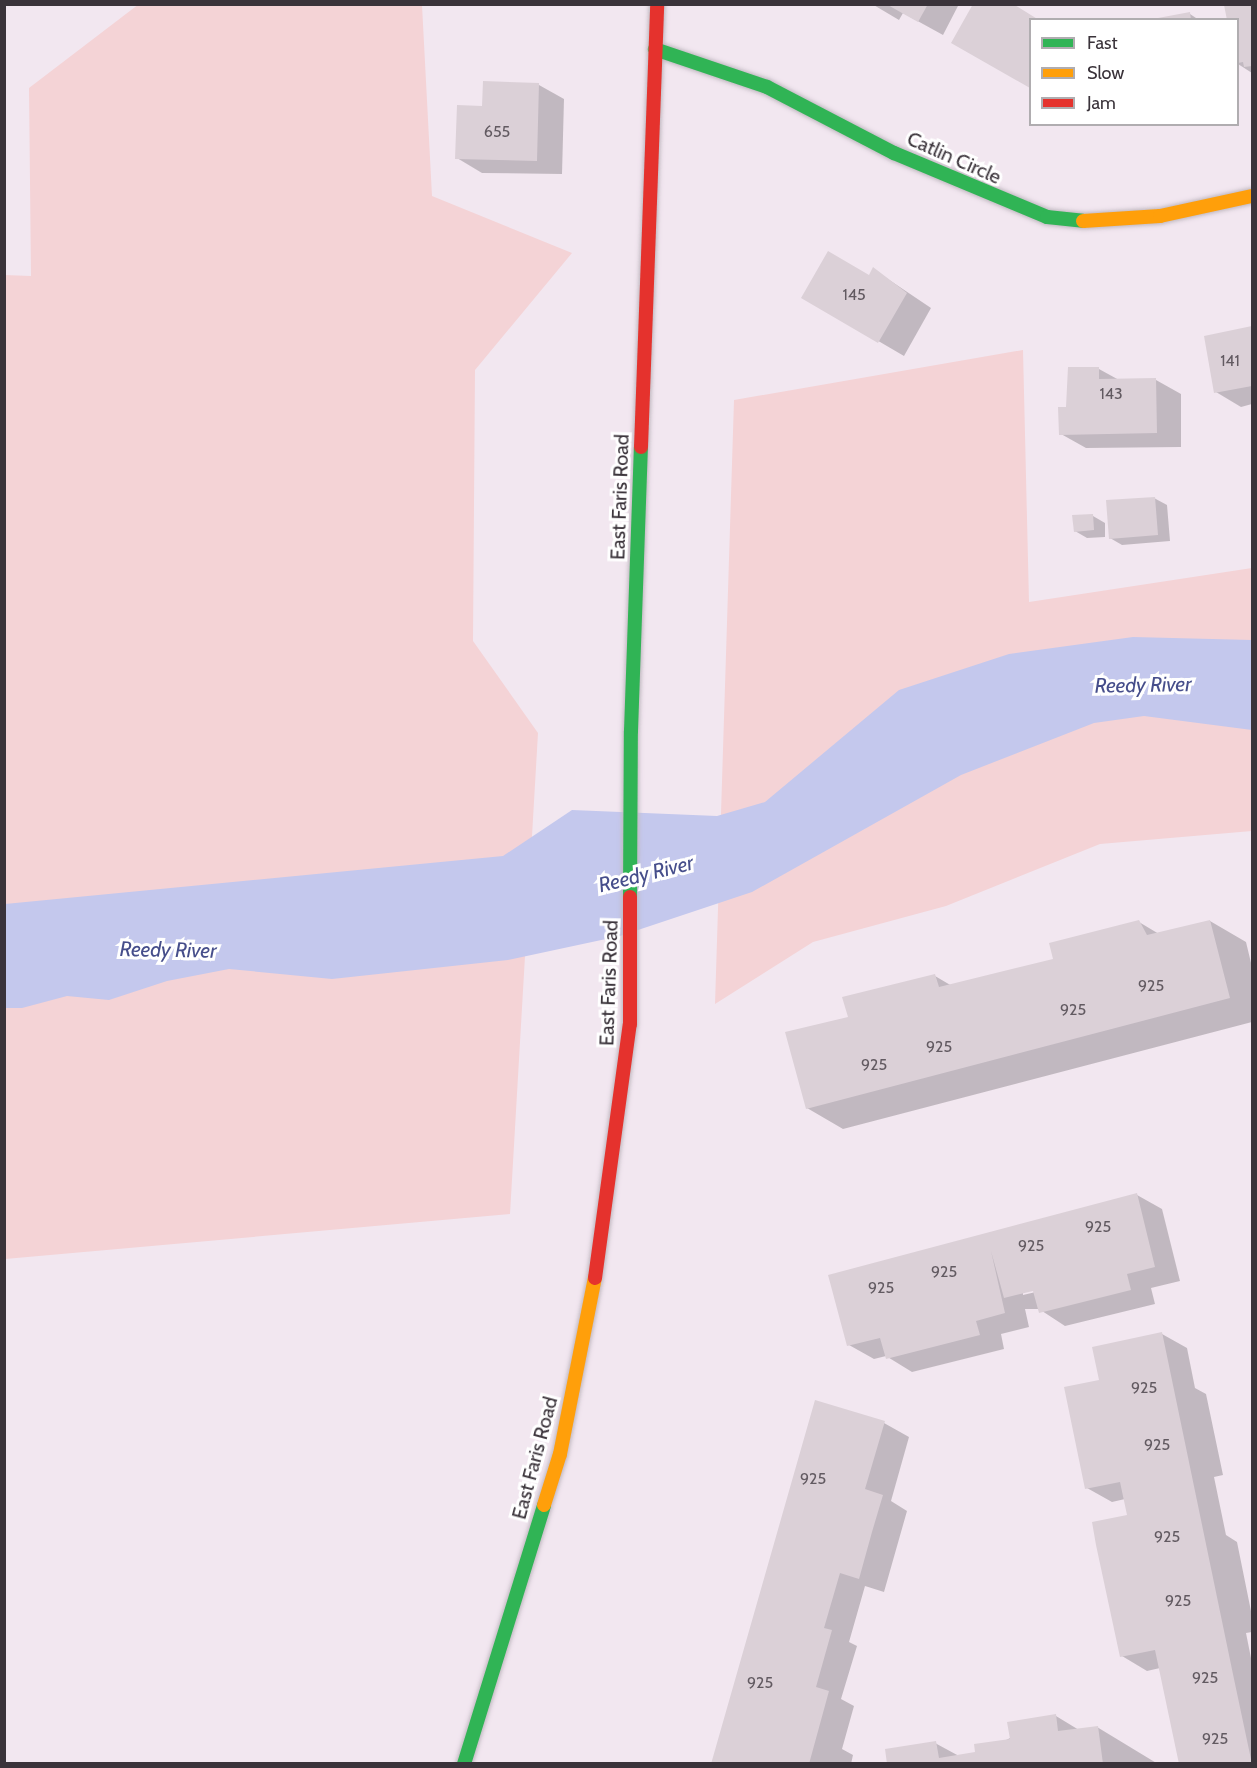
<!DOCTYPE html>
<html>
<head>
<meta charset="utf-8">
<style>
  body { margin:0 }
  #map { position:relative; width:1257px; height:1768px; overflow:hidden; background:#f2e7f0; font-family:Cabin,sans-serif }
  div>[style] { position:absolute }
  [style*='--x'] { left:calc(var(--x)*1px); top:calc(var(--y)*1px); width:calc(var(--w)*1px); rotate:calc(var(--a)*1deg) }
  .green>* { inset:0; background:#f4d3d6 }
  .water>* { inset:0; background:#c4c8ed }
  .shadow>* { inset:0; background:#0003 }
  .building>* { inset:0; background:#dbd0d7 }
  .roads { filter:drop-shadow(0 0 2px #c0b8c0) drop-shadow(0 0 2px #c0b8c0) }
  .fast>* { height:14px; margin:-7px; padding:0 7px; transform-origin:7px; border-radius:7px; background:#30b455 }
  .slow>* { height:14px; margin:-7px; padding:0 7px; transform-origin:7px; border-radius:7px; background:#ff9f0a }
  .jam>* { height:14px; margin:-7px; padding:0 7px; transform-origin:7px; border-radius:7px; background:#e5322d }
  span { translate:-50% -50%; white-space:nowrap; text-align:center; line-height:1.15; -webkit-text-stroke:6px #fff; paint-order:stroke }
  .number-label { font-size:16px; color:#625a61 }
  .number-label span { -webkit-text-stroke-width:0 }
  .street-label { font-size:20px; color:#3a333a }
  .water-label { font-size:21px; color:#464e8b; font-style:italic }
  .frame { position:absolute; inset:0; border:6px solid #3a333a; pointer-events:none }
  .legend { position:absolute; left:1029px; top:18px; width:210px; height:108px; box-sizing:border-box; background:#fff; border:2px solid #b0adb0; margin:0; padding:8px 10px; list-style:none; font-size:18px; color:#3a333a }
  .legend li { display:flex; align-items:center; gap:12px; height:30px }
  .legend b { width:30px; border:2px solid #b0adb0 }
</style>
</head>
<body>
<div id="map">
  <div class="green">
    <i style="clip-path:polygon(139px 4px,422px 5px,432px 196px,572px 253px,475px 370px,473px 641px,538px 733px,510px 1214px,5px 1259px,4px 275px,31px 276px,29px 88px)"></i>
    <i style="clip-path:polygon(1023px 350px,1029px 602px,1252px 568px,1252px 831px,1100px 844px,946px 906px,813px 942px,715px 1004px,734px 400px)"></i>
  </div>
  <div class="water">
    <i style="clip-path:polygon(1133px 637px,1252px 640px,1252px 730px,1144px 716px,1094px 723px,961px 775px,752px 892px,620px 936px,508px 960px,332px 979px,229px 969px,167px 981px,109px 1000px,67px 996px,22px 1008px,5px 1008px,5px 904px,503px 856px,572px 810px,717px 816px,765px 802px,899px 690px,1009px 654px)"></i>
  </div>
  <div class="shadow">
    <i style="clip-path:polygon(872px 4px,959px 4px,943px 35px,903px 13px,899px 20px)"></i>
    <i style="clip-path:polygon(974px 4px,1030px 20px,1030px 87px,953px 43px)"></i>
    <i style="clip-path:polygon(1239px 4px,1252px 4px,1252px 73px,1238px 64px)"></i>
    <i style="clip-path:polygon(1190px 14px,1199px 20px,1160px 20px)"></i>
    <i style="clip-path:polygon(539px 85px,564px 99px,562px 174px,482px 173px,457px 158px,484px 107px)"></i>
    <i style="clip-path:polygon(873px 269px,931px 308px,904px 356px,803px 297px,869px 277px)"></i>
    <i style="clip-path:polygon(1252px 328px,1252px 404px,1241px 407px,1216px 392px,1205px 337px)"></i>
    <i style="clip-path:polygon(1099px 369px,1119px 380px,1156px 380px,1181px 394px,1181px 447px,1086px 448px,1061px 434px,1068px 409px)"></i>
    <i style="clip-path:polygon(1154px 498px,1167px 505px,1170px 541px,1122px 545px,1110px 538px)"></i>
    <i style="clip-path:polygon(1093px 516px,1105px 523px,1105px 537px,1087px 538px,1075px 531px)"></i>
    <i style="clip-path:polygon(1210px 921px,1246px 942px,1252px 967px,1252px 1022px,843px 1129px,807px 1108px,849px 1019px,935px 976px,952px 986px,1055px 960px,1139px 922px,1159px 934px)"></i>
    <i style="clip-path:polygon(evenodd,1137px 1195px,1162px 1209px,1180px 1281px,1151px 1288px,1155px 1304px,1065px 1326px,1039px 1309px,1025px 1309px,1029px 1327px,1001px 1334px,1004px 1349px,912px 1372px,886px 1356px,874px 1359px,849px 1345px,830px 1276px,1137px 1195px,1040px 1288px,1040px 1291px,1023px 1295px,1023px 1292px,1040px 1288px)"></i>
    <i style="clip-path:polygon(1162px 1334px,1187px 1348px,1195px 1388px,1206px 1394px,1223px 1475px,1214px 1477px,1226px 1535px,1237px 1542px,1252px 1616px,1252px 1632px,1246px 1633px,1252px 1663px,1252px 1764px,1181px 1764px,1160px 1668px,1147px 1671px,1122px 1656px,1129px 1516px,1125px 1499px,1112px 1502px,1087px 1488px,1101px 1381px)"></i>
    <i style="clip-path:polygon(884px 1423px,909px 1437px,891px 1501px,907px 1511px,884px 1592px,865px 1586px,849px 1642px,857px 1646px,841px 1699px,854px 1706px,842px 1749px,853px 1755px,851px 1764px,712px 1764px)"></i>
    <i style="clip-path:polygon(1056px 1716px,1079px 1730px,1097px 1727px,1158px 1764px,888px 1764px,935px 1743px,959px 1756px,977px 1754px)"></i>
  </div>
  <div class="building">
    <i style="clip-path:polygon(886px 4px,928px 4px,918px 22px)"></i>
    <i style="clip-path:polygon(973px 4px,1013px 4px,1039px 20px,1030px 20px,1030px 88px,951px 43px)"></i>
    <i style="clip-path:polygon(1252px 4px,1252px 66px,1244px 67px,1243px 62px,1238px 63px,1238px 20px,1227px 20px,1224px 5px)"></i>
    <i style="clip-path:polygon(1190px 12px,1191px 20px,1158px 20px,1158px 18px)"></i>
    <i style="clip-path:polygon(483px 81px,539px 83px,537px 161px,455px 159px,457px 105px,482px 106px)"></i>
    <i style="clip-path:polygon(828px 251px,869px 275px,873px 267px,907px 293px,878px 343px,801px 298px)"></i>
    <i style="clip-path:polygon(1252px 326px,1252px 386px,1214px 393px,1204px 336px)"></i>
    <i style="clip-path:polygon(1068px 367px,1099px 367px,1099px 379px,1156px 378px,1157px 433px,1059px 435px,1058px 407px,1066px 407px)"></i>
    <i style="clip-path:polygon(1155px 497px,1158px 535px,1109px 539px,1106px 500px)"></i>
    <i style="clip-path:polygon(1093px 514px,1094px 530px,1074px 532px,1072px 515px)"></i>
    <i style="clip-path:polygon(1139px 920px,1147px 935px,1210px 920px,1230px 998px,806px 1109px,785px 1032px,848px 1017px,842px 997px,935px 974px,939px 987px,1053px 959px,1049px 943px)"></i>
    <i style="clip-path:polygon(1137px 1193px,1155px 1267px,1127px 1274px,1131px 1290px,1039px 1313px,1033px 1291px,1004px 1298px,991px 1251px,1005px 1313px,976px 1321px,980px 1335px,886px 1359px,880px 1338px,847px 1346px,828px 1275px)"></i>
    <i style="clip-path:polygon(1162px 1332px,1234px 1679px,1252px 1764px,1179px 1764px,1155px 1650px,1120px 1657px,1096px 1545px,1092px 1522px,1127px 1515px,1120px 1482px,1085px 1489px,1064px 1387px,1099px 1380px,1092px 1347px)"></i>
    <i style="clip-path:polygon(815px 1400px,885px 1421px,865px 1489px,883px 1495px,872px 1532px,859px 1579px,840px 1573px,824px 1628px,832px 1630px,816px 1687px,829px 1691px,809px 1764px,711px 1764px)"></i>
    <i style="clip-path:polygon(1056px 1714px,1058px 1731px,1098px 1726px,1103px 1764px,887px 1764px,885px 1749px,936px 1741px,939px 1758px,975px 1752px,974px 1744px,1010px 1739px,1007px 1722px)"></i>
  </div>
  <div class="roads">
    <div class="fast">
      <i style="--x:655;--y:49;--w:118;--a:18.7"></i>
      <i style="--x:767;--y:87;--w:143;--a:27.5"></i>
      <i style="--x:894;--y:153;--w:166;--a:22.7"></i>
      <i style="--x:1047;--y:217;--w:36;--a:6"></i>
      <i style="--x:630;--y:897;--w:166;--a:-89.7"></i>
      <i style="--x:631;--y:731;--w:284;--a:-88"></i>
      <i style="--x:464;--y:1764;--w:271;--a:-72.8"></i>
    </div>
    <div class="slow">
      <i style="--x:1083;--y:221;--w:77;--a:-3.7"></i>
      <i style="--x:1160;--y:216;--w:94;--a:-12.3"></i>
      <i style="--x:544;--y:1505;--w:53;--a:-72.6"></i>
      <i style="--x:560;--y:1454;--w:179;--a:-78.8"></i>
    </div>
    <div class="jam">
      <i style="--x:641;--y:447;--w:443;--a:-87.9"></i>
      <i style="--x:595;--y:1278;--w:256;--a:-82.2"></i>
      <i style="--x:630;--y:1024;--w:127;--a:-90"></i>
    </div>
  </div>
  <div class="number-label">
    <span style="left:497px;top:132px">655</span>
    <span style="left:854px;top:295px">145</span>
    <span style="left:1230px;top:361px">141</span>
    <span style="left:1111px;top:394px">143</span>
    <span style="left:1151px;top:986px">925</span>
    <span style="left:1073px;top:1010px">925</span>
    <span style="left:939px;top:1047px">925</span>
    <span style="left:874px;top:1065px">925</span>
    <span style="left:1098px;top:1227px">925</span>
    <span style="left:1031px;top:1246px">925</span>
    <span style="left:944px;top:1272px">925</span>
    <span style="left:881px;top:1288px">925</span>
    <span style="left:1144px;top:1388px">925</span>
    <span style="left:1157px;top:1445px">925</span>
    <span style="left:813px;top:1479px">925</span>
    <span style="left:1167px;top:1537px">925</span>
    <span style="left:1178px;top:1601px">925</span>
    <span style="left:1205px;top:1678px">925</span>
    <span style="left:760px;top:1683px">925</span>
    <span style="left:1215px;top:1739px">925</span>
  </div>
  <div class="street-label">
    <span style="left:954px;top:158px;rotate:24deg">Catlin Circle</span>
    <span style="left:620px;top:497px;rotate:-88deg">East Faris Road</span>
    <span style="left:609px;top:983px;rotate:-88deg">East Faris Road</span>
    <span style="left:535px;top:1458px;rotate:-75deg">East Faris Road</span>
  </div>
  <div class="water-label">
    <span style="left:1143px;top:685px;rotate:-1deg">Reedy River</span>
    <span style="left:646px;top:874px;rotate:-14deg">Reedy River</span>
    <span style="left:168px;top:950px;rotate:1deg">Reedy River</span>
  </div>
  <div class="frame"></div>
  <ul class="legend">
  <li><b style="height:8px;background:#30b455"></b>Fast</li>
  <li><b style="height:8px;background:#ff9f0a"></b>Slow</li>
  <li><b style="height:8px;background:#e5322d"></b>Jam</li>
  </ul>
</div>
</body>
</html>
